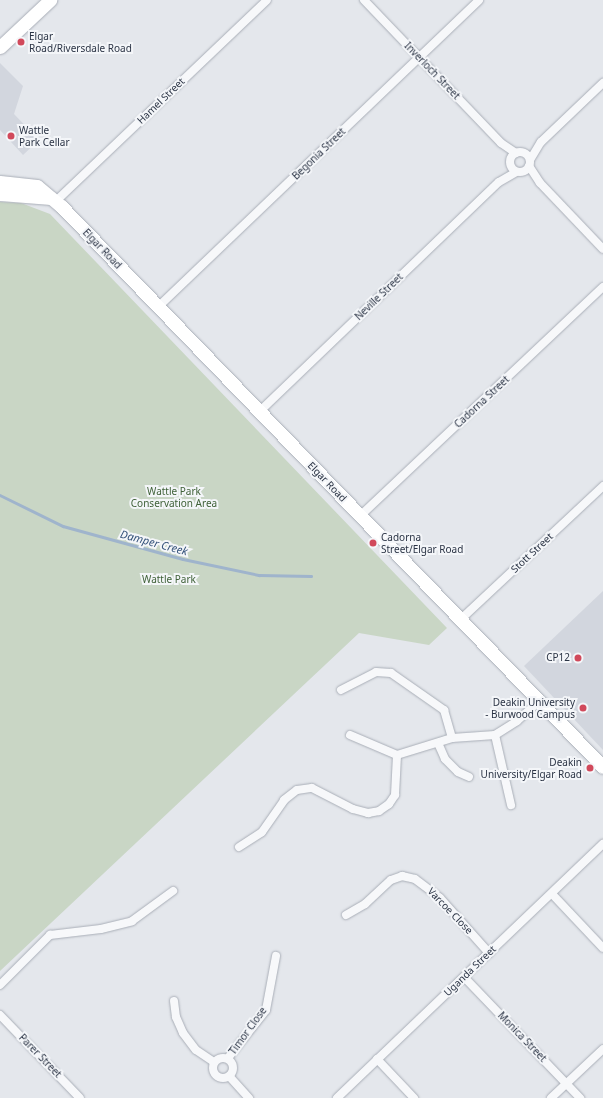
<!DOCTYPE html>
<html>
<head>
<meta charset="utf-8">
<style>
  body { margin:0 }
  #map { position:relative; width:603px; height:1098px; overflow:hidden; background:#e4e7ec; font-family:"Noto Sans",sans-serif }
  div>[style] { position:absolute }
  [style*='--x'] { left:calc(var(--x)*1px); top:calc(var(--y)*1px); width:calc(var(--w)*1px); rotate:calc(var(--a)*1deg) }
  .built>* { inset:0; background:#d2d6de }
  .green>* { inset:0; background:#c9d6c5 }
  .stream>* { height:2.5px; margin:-1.25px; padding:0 1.25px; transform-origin:1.25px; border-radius:1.25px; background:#9fb4cc }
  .roads { filter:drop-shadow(0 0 1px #a9aeb7) drop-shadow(0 0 1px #a9aeb7) }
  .minor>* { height:8px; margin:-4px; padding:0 4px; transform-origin:4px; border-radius:4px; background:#f7f8fa }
  .minor>.ring { margin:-4px; padding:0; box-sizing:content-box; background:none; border:8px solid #f7f8fa; border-radius:50% }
  .primary>* { height:13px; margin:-6.5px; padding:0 6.5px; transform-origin:6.5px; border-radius:6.5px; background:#fff }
  .dots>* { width:11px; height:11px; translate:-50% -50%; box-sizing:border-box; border:2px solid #f4f6f9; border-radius:50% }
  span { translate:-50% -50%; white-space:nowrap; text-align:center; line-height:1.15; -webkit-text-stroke:4px #f4f6f9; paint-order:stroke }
  .poi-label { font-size:10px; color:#2b3445 }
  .left { translate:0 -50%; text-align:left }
  .right { translate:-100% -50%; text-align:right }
  .street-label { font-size:10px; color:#2b3445 }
  .park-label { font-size:10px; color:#3f6138 }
  .water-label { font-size:11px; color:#34527a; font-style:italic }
</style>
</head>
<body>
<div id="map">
  <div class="built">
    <i style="clip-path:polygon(0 63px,23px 86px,14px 114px,39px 140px,23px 155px,0 130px)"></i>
    <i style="clip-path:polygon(603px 591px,603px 750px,524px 666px)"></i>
  </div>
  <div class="green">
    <i style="clip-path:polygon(0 202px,21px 203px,50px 214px,447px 628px,429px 645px,359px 633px,0 971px)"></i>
  </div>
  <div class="stream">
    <i style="--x:0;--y:495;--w:70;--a:26.2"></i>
    <i style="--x:63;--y:526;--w:124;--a:15.4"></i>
    <i style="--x:183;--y:559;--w:78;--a:11.9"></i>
    <i style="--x:259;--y:575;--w:52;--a:1.1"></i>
  </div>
  <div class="roads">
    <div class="minor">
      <i style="--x:364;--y:0;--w:198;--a:46.2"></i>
      <i style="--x:501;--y:143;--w:18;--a:34"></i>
      <i class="ring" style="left:510px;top:152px;width:12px;height:12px"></i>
      <i style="--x:530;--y:160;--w:21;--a:-59"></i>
      <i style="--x:541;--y:142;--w:86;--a:-43.6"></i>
      <i style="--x:529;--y:166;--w:20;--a:57"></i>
      <i style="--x:540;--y:183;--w:91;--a:46.3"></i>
      <i style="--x:56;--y:201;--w:291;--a:-43.6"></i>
      <i style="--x:158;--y:307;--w:444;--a:-43.7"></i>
      <i style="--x:259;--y:412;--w:332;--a:-43.8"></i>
      <i style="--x:499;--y:182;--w:20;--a:-30"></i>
      <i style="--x:360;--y:516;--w:334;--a:-43.3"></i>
      <i style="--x:460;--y:620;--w:196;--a:-43.1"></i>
      <i style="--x:341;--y:690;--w:39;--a:-27"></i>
      <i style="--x:376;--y:672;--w:15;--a:4"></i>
      <i style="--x:391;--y:673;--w:65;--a:34.9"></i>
      <i style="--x:444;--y:710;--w:29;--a:74"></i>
      <i style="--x:350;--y:735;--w:51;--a:23.1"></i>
      <i style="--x:495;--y:735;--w:72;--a:77.1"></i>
      <i style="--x:438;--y:743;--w:17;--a:66"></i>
      <i style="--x:445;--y:759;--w:18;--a:45"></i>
      <i style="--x:458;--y:772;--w:12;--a:24"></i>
      <i style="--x:239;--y:847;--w:27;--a:-33"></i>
      <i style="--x:262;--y:832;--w:39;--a:-55"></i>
      <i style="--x:284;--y:800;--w:16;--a:-38"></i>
      <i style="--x:297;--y:790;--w:15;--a:-8"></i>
      <i style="--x:312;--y:788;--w:46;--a:27.1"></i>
      <i style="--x:353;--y:809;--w:16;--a:15"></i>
      <i style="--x:368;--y:813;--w:11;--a:-10"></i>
      <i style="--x:379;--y:811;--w:12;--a:-35"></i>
      <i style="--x:389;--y:804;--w:11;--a:-56"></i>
      <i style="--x:395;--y:795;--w:40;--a:-87.1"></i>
      <i style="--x:397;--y:755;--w:58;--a:-17.2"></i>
      <i style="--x:452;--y:738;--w:43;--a:-4"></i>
      <i style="--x:495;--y:735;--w:26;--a:-32"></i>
      <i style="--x:517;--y:721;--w:30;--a:-42"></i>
      <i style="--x:552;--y:894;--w:74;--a:46.6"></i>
      <i style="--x:346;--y:915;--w:22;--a:-30"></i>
      <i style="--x:365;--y:904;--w:35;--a:-43"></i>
      <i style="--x:391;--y:880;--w:12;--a:-20"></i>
      <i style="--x:402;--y:876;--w:13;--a:13"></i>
      <i style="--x:415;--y:879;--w:31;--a:37"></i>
      <i style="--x:440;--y:898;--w:74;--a:48.3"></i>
      <i style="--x:464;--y:977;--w:168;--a:46.2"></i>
      <i style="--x:0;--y:985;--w:71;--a:-45"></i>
      <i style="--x:50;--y:935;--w:51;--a:-6.7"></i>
      <i style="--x:101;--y:929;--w:32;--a:-14"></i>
      <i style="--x:132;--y:921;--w:51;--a:-36.2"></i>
      <i style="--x:174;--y:1001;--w:16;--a:83"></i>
      <i style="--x:176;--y:1017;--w:17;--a:66"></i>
      <i style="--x:183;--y:1033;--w:21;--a:53"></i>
      <i style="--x:196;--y:1050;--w:22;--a:34"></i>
      <i style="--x:0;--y:1015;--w:115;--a:46.1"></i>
      <i class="ring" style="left:213px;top:1058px;width:12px;height:12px"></i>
      <i style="--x:228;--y:1058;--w:61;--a:-51.6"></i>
      <i style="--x:266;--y:1010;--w:55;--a:-79.5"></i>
      <i style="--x:377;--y:1059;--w:54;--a:46.5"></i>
      <i style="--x:229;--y:1076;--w:30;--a:48"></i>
      <i style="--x:337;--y:1098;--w:368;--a:-43.7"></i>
      <i style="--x:551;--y:1098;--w:71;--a:-43.3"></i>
    </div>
    <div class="primary">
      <i style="--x:0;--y:47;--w:69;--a:-43.2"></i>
      <i style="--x:0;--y:182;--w:37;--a:6"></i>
      <i style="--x:37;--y:186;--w:31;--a:40"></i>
      <i style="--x:61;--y:206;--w:780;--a:45.99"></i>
      <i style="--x:0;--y:194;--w:51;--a:4.5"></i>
    </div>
  </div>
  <div class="dots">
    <i style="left:21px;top:42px;background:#d1495b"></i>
    <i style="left:11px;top:136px;background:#d1495b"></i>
    <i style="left:373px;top:543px;background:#d1495b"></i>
    <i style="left:578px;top:658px;background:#d1495b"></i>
    <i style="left:583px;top:708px;background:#d1495b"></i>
    <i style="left:590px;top:768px;background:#d1495b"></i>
  </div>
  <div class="poi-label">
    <span class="left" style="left:29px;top:42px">Elgar<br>Road/Riversdale Road</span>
    <span class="left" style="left:19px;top:136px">Wattle<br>Park Cellar</span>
    <span class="left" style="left:381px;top:543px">Cadorna<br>Street/Elgar Road</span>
    <span class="right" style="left:570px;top:658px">CP12</span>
    <span class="right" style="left:575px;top:708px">Deakin University<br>- Burwood Campus</span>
    <span class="right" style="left:582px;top:768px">Deakin<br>University/Elgar Road</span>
  </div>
  <div class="street-label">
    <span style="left:432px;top:71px;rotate:46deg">Inverloch Street</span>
    <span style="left:161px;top:101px;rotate:-44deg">Hamel Street</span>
    <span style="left:319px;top:154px;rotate:-44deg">Begonia Street</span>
    <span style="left:102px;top:249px;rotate:46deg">Elgar Road</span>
    <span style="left:379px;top:297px;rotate:-44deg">Neville Street</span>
    <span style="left:482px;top:402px;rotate:-43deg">Cadorna Street</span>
    <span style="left:327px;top:482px;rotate:46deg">Elgar Road</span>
    <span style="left:532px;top:553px;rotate:-43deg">Stott Street</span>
    <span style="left:450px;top:911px;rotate:46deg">Varcoe Close</span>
    <span style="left:470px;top:971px;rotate:-44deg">Uganda Street</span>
    <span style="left:248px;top:1031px;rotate:-54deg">Timor Close</span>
    <span style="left:522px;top:1037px;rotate:46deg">Monica Street</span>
    <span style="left:40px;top:1056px;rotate:46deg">Parer Street</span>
  </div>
  <div class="park-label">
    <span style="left:174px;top:497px">Wattle Park<br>Conservation Area</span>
    <span style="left:169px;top:580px">Wattle Park</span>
  </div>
  <div class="water-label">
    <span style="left:154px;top:543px;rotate:15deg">Damper Creek</span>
  </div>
</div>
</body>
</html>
